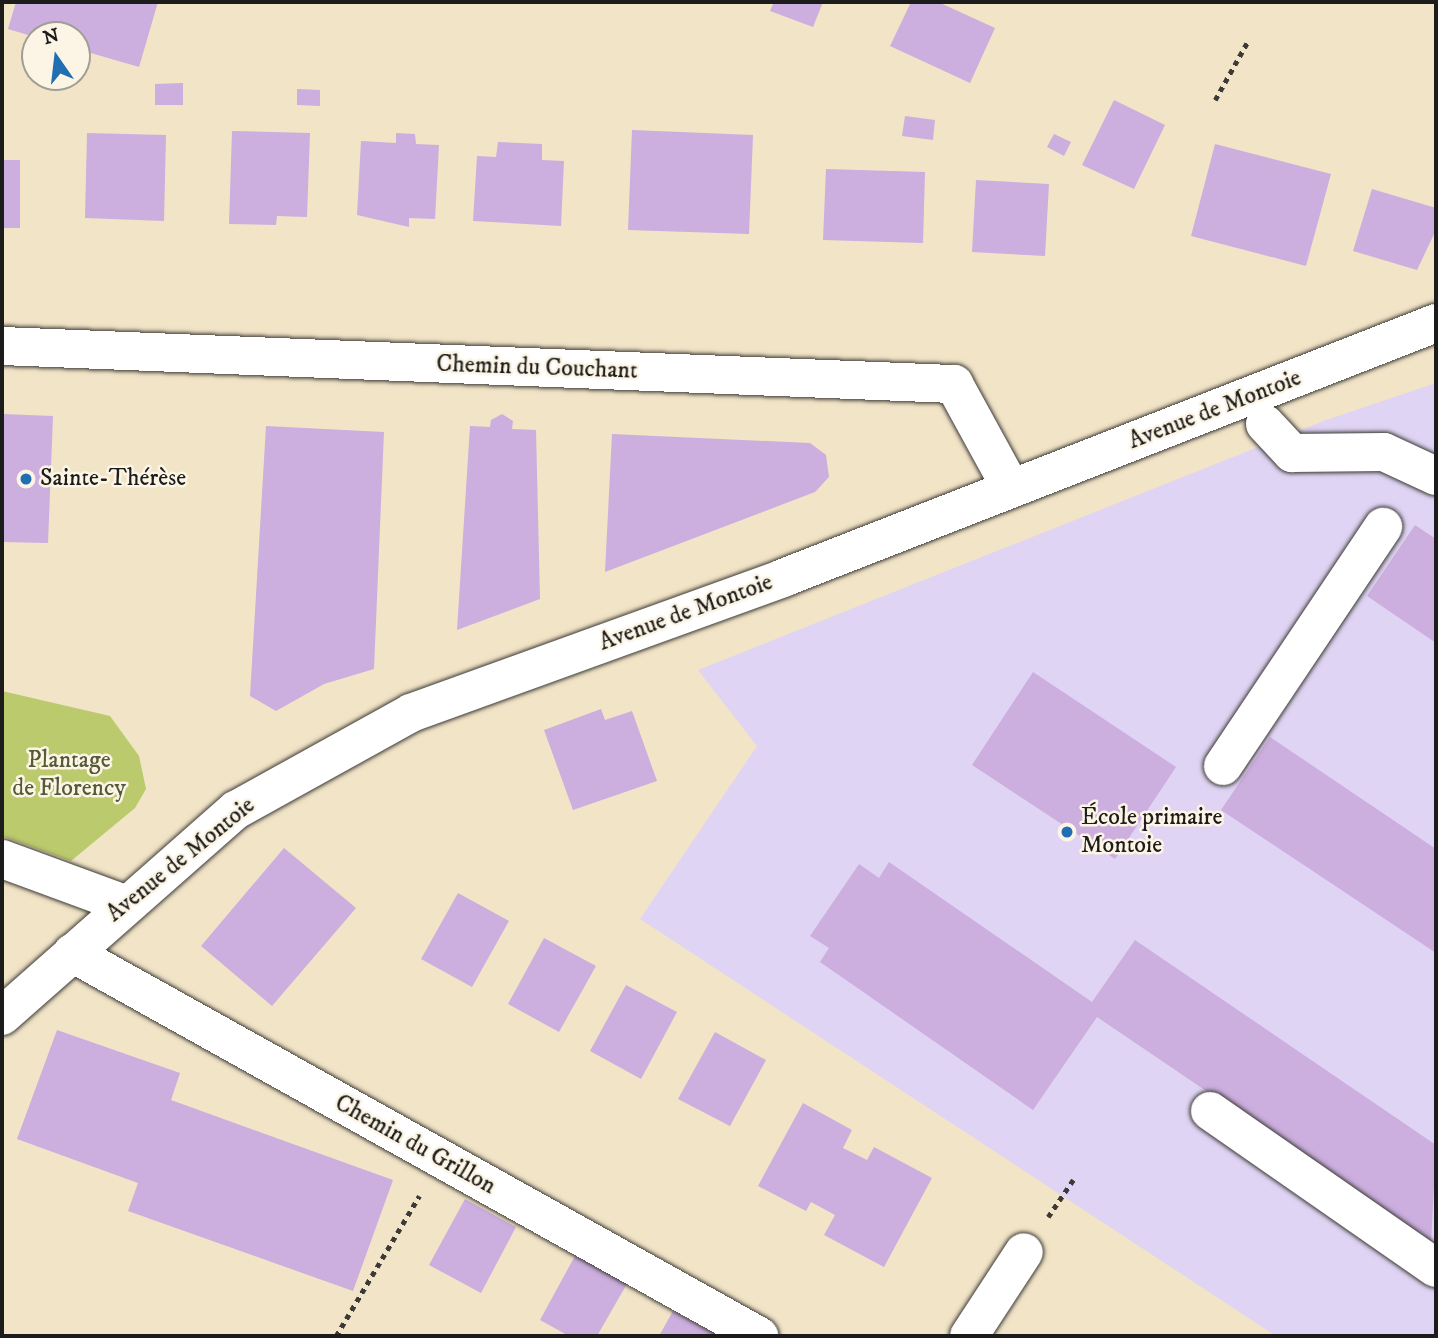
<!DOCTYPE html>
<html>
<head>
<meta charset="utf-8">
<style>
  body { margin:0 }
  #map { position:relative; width:1438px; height:1338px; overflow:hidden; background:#f2e4c7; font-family:"IM FELL DW Pica",serif }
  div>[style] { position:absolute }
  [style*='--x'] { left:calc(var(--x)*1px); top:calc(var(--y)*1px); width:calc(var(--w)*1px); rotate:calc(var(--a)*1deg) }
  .built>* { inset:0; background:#e0d4f4 }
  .green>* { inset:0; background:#bbca6c }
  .building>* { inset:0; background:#ccaedf }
  .path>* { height:4.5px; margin-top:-2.25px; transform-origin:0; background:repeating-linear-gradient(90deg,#3c3a36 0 5px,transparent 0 10px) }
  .roads { filter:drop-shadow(0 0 2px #3c3a36) drop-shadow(0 0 2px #3c3a36) }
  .minor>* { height:38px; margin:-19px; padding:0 19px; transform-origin:19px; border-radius:19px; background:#fff }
  .dots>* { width:19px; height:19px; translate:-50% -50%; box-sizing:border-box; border:4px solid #fcf5e5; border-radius:50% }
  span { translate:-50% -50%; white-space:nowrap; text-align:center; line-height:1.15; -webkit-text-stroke:5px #fcf5e5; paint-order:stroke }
  .street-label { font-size:24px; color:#1c1c1c }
  .poi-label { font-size:24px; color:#1c1c1c }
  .left { translate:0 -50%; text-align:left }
  .park-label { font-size:24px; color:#545938 }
  .frame { position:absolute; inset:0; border:4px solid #1c1c1c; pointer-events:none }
  .north { position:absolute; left:21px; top:21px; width:70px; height:70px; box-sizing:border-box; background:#fcf5e5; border:2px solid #a29e95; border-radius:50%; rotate:346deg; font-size:19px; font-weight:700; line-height:28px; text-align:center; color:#1c1c1c }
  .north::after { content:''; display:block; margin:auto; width:24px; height:32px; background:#1f6fb2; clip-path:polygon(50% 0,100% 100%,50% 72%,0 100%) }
</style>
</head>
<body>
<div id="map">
  <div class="built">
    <i style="clip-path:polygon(1436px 383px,1436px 1336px,1276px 1336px,640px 919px,757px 746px,698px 670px,1326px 420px)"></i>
  </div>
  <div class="green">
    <i style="clip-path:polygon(2px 691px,110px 716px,139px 756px,146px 789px,135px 808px,71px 861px,2px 836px)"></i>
  </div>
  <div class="building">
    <i style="clip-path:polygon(16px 2px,158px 2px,139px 67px,77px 49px,77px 35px,35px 37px,8px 29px)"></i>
    <i style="clip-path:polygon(774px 2px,823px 2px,813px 27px,770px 11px)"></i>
    <i style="clip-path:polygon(911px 2px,938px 2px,995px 28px,970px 83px,890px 46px)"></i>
    <i style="clip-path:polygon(183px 83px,183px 105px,155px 105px,155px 84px)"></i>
    <i style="clip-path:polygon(297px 89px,320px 90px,320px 106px,297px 105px)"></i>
    <i style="clip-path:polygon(1114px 100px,1165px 125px,1134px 189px,1082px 165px)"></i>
    <i style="clip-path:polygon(905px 116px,935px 120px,933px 140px,902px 136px)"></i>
    <i style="clip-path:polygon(632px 130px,753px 135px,749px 234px,628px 230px)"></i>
    <i style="clip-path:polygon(232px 131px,310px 133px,307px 217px,277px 216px,276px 225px,229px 224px)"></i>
    <i style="clip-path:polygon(87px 133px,166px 135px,164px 221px,85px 218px)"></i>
    <i style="clip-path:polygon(396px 133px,415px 134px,416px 144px,439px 145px,435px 219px,409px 218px,409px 227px,357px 215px,361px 141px,396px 143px)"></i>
    <i style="clip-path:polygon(1054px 134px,1071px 142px,1064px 156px,1047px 147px)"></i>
    <i style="clip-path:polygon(498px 142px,542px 144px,542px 160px,564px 161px,561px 226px,473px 221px,477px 156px,496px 157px)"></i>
    <i style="clip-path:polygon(1215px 144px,1331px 174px,1306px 266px,1191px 236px)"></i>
    <i style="clip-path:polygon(2px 160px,20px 160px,20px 228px,2px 228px)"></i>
    <i style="clip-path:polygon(826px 169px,925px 172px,923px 243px,823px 240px)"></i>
    <i style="clip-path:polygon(976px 180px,1049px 184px,1045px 256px,972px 252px)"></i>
    <i style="clip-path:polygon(1372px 189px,1436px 208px,1436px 230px,1417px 270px,1353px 251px)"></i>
    <i style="clip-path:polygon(2px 414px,53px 416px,48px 543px,2px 542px)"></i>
    <i style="clip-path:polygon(502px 414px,513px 421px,512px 429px,536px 430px,540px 599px,457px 630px,470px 426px,490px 427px,491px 420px)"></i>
    <i style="clip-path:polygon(266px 426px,384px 432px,374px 669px,324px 684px,276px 711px,250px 696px)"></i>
    <i style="clip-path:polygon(612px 434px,810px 443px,826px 455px,829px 477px,815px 492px,605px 572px)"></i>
    <i style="clip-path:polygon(1415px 525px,1436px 539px,1436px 643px,1367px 596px)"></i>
    <i style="clip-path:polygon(1033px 672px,1176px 767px,1115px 859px,972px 765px)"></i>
    <i style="clip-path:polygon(601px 709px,605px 720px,632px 711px,657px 781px,573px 810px,544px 730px)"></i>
    <i style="clip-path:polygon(1270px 737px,1436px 849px,1436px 953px,1221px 810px)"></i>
    <i style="clip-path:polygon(284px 848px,356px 908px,272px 1006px,201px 946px)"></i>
    <i style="clip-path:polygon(889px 862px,1092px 1002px,1135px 940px,1436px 1145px,1431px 1243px,1097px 1017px,1033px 1110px,820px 962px,829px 948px,810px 936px,859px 864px,879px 878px)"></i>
    <i style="clip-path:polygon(458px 893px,509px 921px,472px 987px,421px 959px)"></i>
    <i style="clip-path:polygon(544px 938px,596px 966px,559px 1032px,508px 1004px)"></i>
    <i style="clip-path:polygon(626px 985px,677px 1012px,641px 1079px,590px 1051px)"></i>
    <i style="clip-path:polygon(57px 1030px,180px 1073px,171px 1100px,393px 1180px,353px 1291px,128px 1211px,138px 1183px,17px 1139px)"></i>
    <i style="clip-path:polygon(715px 1032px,766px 1060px,730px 1126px,678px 1099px)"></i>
    <i style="clip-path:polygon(803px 1103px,852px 1130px,843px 1148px,867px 1160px,874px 1147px,932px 1178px,884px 1267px,824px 1235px,835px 1215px,811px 1202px,806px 1211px,758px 1186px)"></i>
    <i style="clip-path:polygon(465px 1199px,516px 1227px,481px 1293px,429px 1265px)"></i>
    <i style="clip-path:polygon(576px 1254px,628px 1282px,597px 1336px,569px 1336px,540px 1320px)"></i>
    <i style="clip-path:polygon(673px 1311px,720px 1336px,659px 1336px)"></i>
  </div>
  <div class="path">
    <i style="--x:1215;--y:100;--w:68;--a:-60.8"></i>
    <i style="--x:1048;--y:1217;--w:45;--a:-56"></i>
    <i style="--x:336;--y:1336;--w:163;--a:-59.3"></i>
  </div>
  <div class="roads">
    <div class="minor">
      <i style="--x:2;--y:346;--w:953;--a:2.29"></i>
      <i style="--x:954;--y:384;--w:119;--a:61.3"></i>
      <i style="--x:1265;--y:424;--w:40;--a:47"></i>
      <i style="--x:1292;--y:453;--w:92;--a:-0.6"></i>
      <i style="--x:1384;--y:452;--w:57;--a:24.8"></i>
      <i style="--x:1223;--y:766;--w:288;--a:-56.2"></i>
      <i style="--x:2;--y:859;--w:130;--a:20.2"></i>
      <i style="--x:72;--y:953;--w:787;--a:29.14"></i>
      <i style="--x:2;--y:1016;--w:312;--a:-41.4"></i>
      <i style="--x:236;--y:810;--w:200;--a:-29"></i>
      <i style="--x:411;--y:713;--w:396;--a:-19.9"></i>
      <i style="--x:783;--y:578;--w:701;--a:-21.33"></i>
      <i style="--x:1210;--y:1111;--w:275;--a:34.8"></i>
      <i style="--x:969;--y:1336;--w:100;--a:-56.8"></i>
    </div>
  </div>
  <div class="dots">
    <i style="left:26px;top:479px;background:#1f6fb2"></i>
    <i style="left:1067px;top:832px;background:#1f6fb2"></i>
  </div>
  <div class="street-label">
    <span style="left:537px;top:368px;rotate:2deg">Chemin du Couchant</span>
    <span style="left:1215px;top:410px;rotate:-21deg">Avenue de Montoie</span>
    <span style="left:686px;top:613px;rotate:-20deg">Avenue de Montoie</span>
    <span style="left:181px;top:860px;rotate:-39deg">Avenue de Montoie</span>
    <span style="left:415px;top:1145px;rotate:29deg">Chemin du Grillon</span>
  </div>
  <div class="poi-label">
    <span class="left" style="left:40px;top:479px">Sainte-Thérèse</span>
    <span class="left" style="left:1081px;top:832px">École primaire<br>Montoie</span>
  </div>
  <div class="park-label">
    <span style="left:69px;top:775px">Plantage<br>de Florency</span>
  </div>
  <div class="frame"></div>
  <div class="north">N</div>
</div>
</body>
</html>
